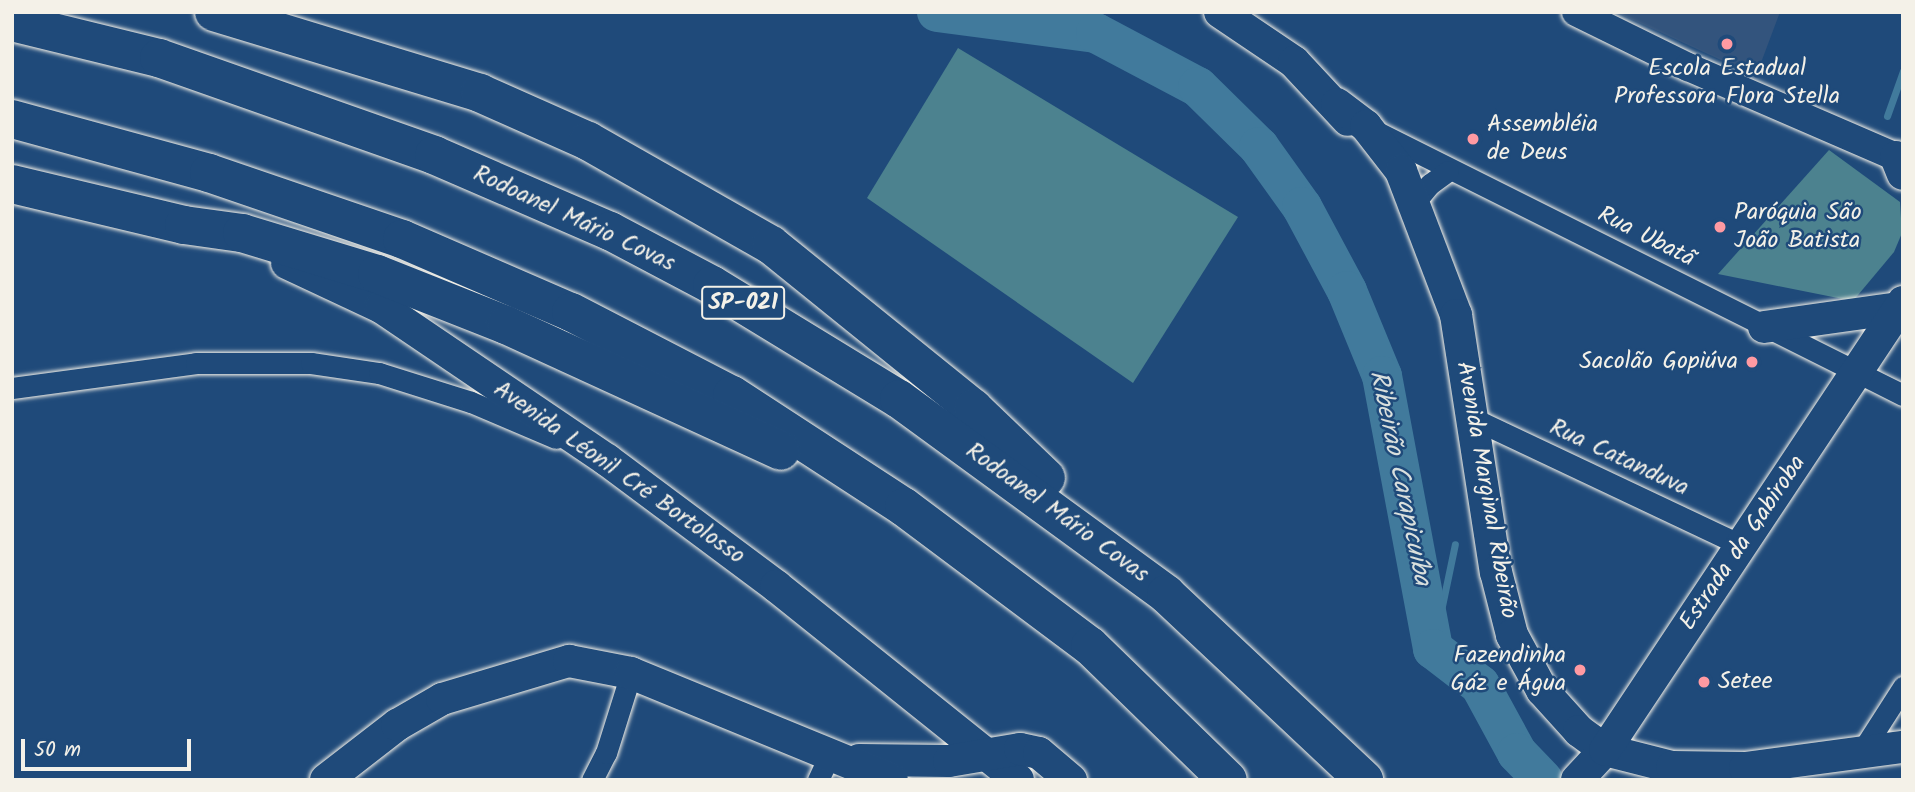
<!DOCTYPE html>
<html>
<head>
<meta charset="utf-8">
<style>
  body { margin:0 }
  #map { position:relative; width:1915px; height:792px; overflow:hidden; background:#1f4a7a; font-family:Kalam,sans-serif }
  div>[style] { position:absolute }
  [style*='--x'] { left:calc(var(--x)*1px); top:calc(var(--y)*1px); width:calc(var(--w)*1px); rotate:calc(var(--a)*1deg) }
  .built>* { inset:0; background:#33547d }
  .green>* { inset:0; background:#4c828f }
  .stream>* { height:7px; margin:-3.5px; padding:0 3.5px; transform-origin:3.5px; border-radius:3.5px; background:#417a9c }
  .river>* { height:40px; margin:-20px; padding:0 20px; transform-origin:20px; border-radius:20px; background:#417a9c }
  .roads { filter:drop-shadow(0 0 2px #f4f1e8) drop-shadow(0 0 2px #f4f1e8) }
  .minor>* { height:21px; margin:-10.5px; padding:0 10.5px; transform-origin:10.5px; border-radius:10.5px; background:#1f4a7a }
  .tertiary>* { height:28px; margin:-14px; padding:0 14px; transform-origin:14px; border-radius:14px; background:#1f4a7a }
  .secondary>* { height:32px; margin:-16px; padding:0 16px; transform-origin:16px; border-radius:16px; background:#1f4a7a }
  .motorway>* { height:38px; margin:-19px; padding:0 19px; transform-origin:19px; border-radius:19px; background:#1f4a7a }
  .dots>* { width:19px; height:19px; translate:-50% -50%; box-sizing:border-box; border:4px solid #1f4a7a; border-radius:50% }
  span { translate:-50% -50%; white-space:nowrap; text-align:center; line-height:1.15; -webkit-text-stroke:5px #1f4a7a; paint-order:stroke }
  .shield-label span { padding:2px 5px; background:#1f4a7a; border:2px solid; border-radius:5px; -webkit-text-stroke-width:0 }
  .shield-label { font-size:23px; color:#f4f1e8; font-weight:700 }
  .poi-label { font-size:24px; color:#f4f1e8 }
  .left { translate:0 -50%; text-align:left }
  .right { translate:-100% -50%; text-align:right }
  .street-label { font-size:24px; color:#f4f1e8 }
  .water-label { font-size:26px; color:#d9dfdd; font-style:italic }
  .frame { position:absolute; inset:0; border:14px solid #f4f1e8; pointer-events:none }
  .scale { position:absolute; left:21px; top:739px; width:170px; height:32px; box-sizing:border-box; border:4px solid #f4f1e8; border-top:0; padding-left:9px; font-size:21px; line-height:24px; white-space:nowrap; color:#f4f1e8; -webkit-text-stroke:5px #1f4a7a; paint-order:stroke }
</style>
</head>
<body>
<div id="map">
  <div class="built">
    <i style="clip-path:polygon(1616px 12px,1780px 12px,1756px 76px)"></i>
  </div>
  <div class="green">
    <i style="clip-path:polygon(958px 48px,1238px 217px,1133px 383px,867px 198px)"></i>
    <i style="clip-path:polygon(1829px 150px,1900px 202px,1902px 233px,1894px 252px,1853px 301px,1718px 274px)"></i>
  </div>
  <div class="stream">
    <i style="--x:1887;--y:116;--w:48;--a:-70.4"></i>
    <i style="--x:1433;--y:649;--w:107;--a:-78.2"></i>
  </div>
  <div class="river">
    <i style="--x:937;--y:12;--w:160;--a:7.5"></i>
    <i style="--x:1096;--y:33;--w:115;--a:27.9"></i>
    <i style="--x:1198;--y:87;--w:86;--a:44.5"></i>
    <i style="--x:1259;--y:147;--w:74;--a:54.4"></i>
    <i style="--x:1302;--y:207;--w:95;--a:61.8"></i>
    <i style="--x:1347;--y:291;--w:92;--a:67.6"></i>
    <i style="--x:1382;--y:376;--w:278;--a:79.4"></i>
    <i style="--x:1433;--y:649;--w:59;--a:37.5"></i>
    <i style="--x:1480;--y:685;--w:77;--a:61.4"></i>
    <i style="--x:1517;--y:753;--w:37;--a:46"></i>
  </div>
  <div class="roads">
    <div class="minor">
      <i style="--x:1377;--y:132;--w:588;--a:26.57"></i>
      <i style="--x:1414;--y:203;--w:25;--a:-50"></i>
      <i style="--x:1430;--y:184;--w:22;--a:-36"></i>
      <i style="--x:12;--y:388;--w:186;--a:-7.7"></i>
      <i style="--x:196;--y:363;--w:115;--a:0"></i>
      <i style="--x:311;--y:363;--w:69;--a:8.4"></i>
      <i style="--x:379;--y:373;--w:96;--a:17.5"></i>
      <i style="--x:471;--y:402;--w:92;--a:23"></i>
      <i style="--x:1474;--y:419;--w:295;--a:25.3"></i>
      <i style="--x:1860;--y:754;--w:80;--a:-57.3"></i>
      <i style="--x:592;--y:780;--w:30;--a:-63"></i>
      <i style="--x:606;--y:753;--w:84;--a:-72.6"></i>
      <i style="--x:818;--y:780;--w:26;--a:-65"></i>
    </div>
    <div class="tertiary">
      <i style="--x:1576;--y:12;--w:125;--a:26.2"></i>
      <i style="--x:1688;--y:67;--w:234;--a:23.4"></i>
    </div>
    <div class="secondary">
      <i style="--x:1220;--y:12;--w:89;--a:34"></i>
      <i style="--x:1294;--y:62;--w:79;--a:47"></i>
      <i style="--x:1337;--y:104;--w:36;--a:37"></i>
      <i style="--x:1366;--y:126;--w:57;--a:52.1"></i>
      <i style="--x:1401;--y:171;--w:154;--a:69.1"></i>
      <i style="--x:1456;--y:315;--w:260;--a:81.2"></i>
      <i style="--x:1496;--y:572;--w:65;--a:75.7"></i>
      <i style="--x:1512;--y:635;--w:63;--a:61.4"></i>
      <i style="--x:1542;--y:690;--w:55;--a:47.9"></i>
      <i style="--x:1579;--y:731;--w:32;--a:36"></i>
      <i style="--x:1605;--y:750;--w:69;--a:14.2"></i>
      <i style="--x:1672;--y:767;--w:73;--a:0.8"></i>
      <i style="--x:1745;--y:768;--w:159;--a:-7.6"></i>
      <i style="--x:1896;--y:157;--w:18;--a:68"></i>
      <i style="--x:287;--y:263;--w:104;--a:25.1"></i>
      <i style="--x:381;--y:307;--w:273;--a:34.1"></i>
      <i style="--x:607;--y:460;--w:211;--a:36.7"></i>
      <i style="--x:776;--y:586;--w:310;--a:38.7"></i>
      <i style="--x:1764;--y:327;--w:136;--a:-8"></i>
      <i style="--x:859;--y:760;--w:90;--a:0.6"></i>
      <i style="--x:949;--y:761;--w:72;--a:-9.6"></i>
      <i style="--x:1020;--y:749;--w:19;--a:12"></i>
      <i style="--x:1039;--y:753;--w:42;--a:40.2"></i>
      <i style="--x:326;--y:780;--w:90;--a:-37.8"></i>
      <i style="--x:397;--y:725;--w:52;--a:-30"></i>
      <i style="--x:442;--y:699;--w:133;--a:-16.7"></i>
      <i style="--x:569;--y:661;--w:63;--a:11"></i>
      <i style="--x:631;--y:673;--w:282;--a:22.3"></i>
      <i style="--x:1577;--y:780;--w:41;--a:-47"></i>
      <i style="--x:1605;--y:750;--w:538;--a:-56.37"></i>
    </div>
    <div class="motorway">
      <i style="--x:214;--y:12;--w:278;--a:16.9"></i>
      <i style="--x:480;--y:93;--w:118;--a:24"></i>
      <i style="--x:588;--y:141;--w:210;--a:29.6"></i>
      <i style="--x:771;--y:245;--w:260;--a:38.9"></i>
      <i style="--x:973;--y:408;--w:101;--a:43.8"></i>
      <i style="--x:12;--y:22;--w:151;--a:13.8"></i>
      <i style="--x:159;--y:58;--w:292;--a:19.4"></i>
      <i style="--x:434;--y:155;--w:192;--a:23.4"></i>
      <i style="--x:610;--y:231;--w:115;--a:27.9"></i>
      <i style="--x:712;--y:285;--w:219;--a:31.4"></i>
      <i style="--x:899;--y:399;--w:331;--a:36.1"></i>
      <i style="--x:1166;--y:594;--w:272;--a:43.2"></i>
      <i style="--x:12;--y:119;--w:204;--a:15.3"></i>
      <i style="--x:209;--y:173;--w:204;--a:18.9"></i>
      <i style="--x:402;--y:239;--w:184;--a:23.4"></i>
      <i style="--x:571;--y:312;--w:181;--a:27.3"></i>
      <i style="--x:732;--y:395;--w:205;--a:33.1"></i>
      <i style="--x:904;--y:507;--w:232;--a:36.8"></i>
      <i style="--x:1090;--y:646;--w:192;--a:44.2"></i>
      <i style="--x:12;--y:184;--w:177;--a:13.4"></i>
      <i style="--x:184;--y:225;--w:59;--a:7.9"></i>
      <i style="--x:242;--y:233;--w:141;--a:16.9"></i>
      <i style="--x:377;--y:274;--w:139;--a:21.6"></i>
      <i style="--x:506;--y:325;--w:302;--a:24.6"></i>
    </div>
  </div>
  <div class="dots">
    <i style="left:1727px;top:44px;background:#ff9aa2"></i>
    <i style="left:1473px;top:139px;background:#ff9aa2"></i>
    <i style="left:1720px;top:227px;background:#ff9aa2"></i>
    <i style="left:1752px;top:362px;background:#ff9aa2"></i>
    <i style="left:1580px;top:670px;background:#ff9aa2"></i>
    <i style="left:1704px;top:682px;background:#ff9aa2"></i>
  </div>
  <div class="shield-label">
    <span style="left:743px;top:303px">SP-021</span>
  </div>
  <div class="poi-label">
    <span style="left:1727px;top:83px">Escola Estadual<br>Professora Flora Stella</span>
    <span class="left" style="left:1487px;top:139px">Assembléia<br>de Deus</span>
    <span class="left" style="left:1734px;top:227px">Paróquia São<br>João Batista</span>
    <span class="right" style="left:1738px;top:362px">Sacolão Gopiúva</span>
    <span class="right" style="left:1566px;top:670px">Fazendinha<br>Gáz e Água</span>
    <span class="left" style="left:1718px;top:682px">Setee</span>
  </div>
  <div class="street-label">
    <span style="left:574px;top:219px;rotate:25deg">Rodoanel Mário Covas</span>
    <span style="left:1646px;top:237px;rotate:27deg">Rua Ubatã</span>
    <span style="left:1619px;top:458px;rotate:25deg">Rua Catanduva</span>
    <span style="left:619px;top:473px;rotate:35deg">Avenida Léonil Cré Bortolosso</span>
    <span style="left:1486px;top:490px;rotate:80deg">Avenida Marginal Ribeirão</span>
    <span style="left:1057px;top:513px;rotate:36deg">Rodoanel Mário Covas</span>
    <span style="left:1743px;top:543px;rotate:-56deg">Estrada da Gabiroba</span>
  </div>
  <div class="water-label">
    <span style="left:1399px;top:478px;rotate:78deg">Ribeirão Carapicuíba</span>
  </div>
  <div class="frame"></div>
  <div class="scale">50 m</div>
</div>
</body>
</html>
